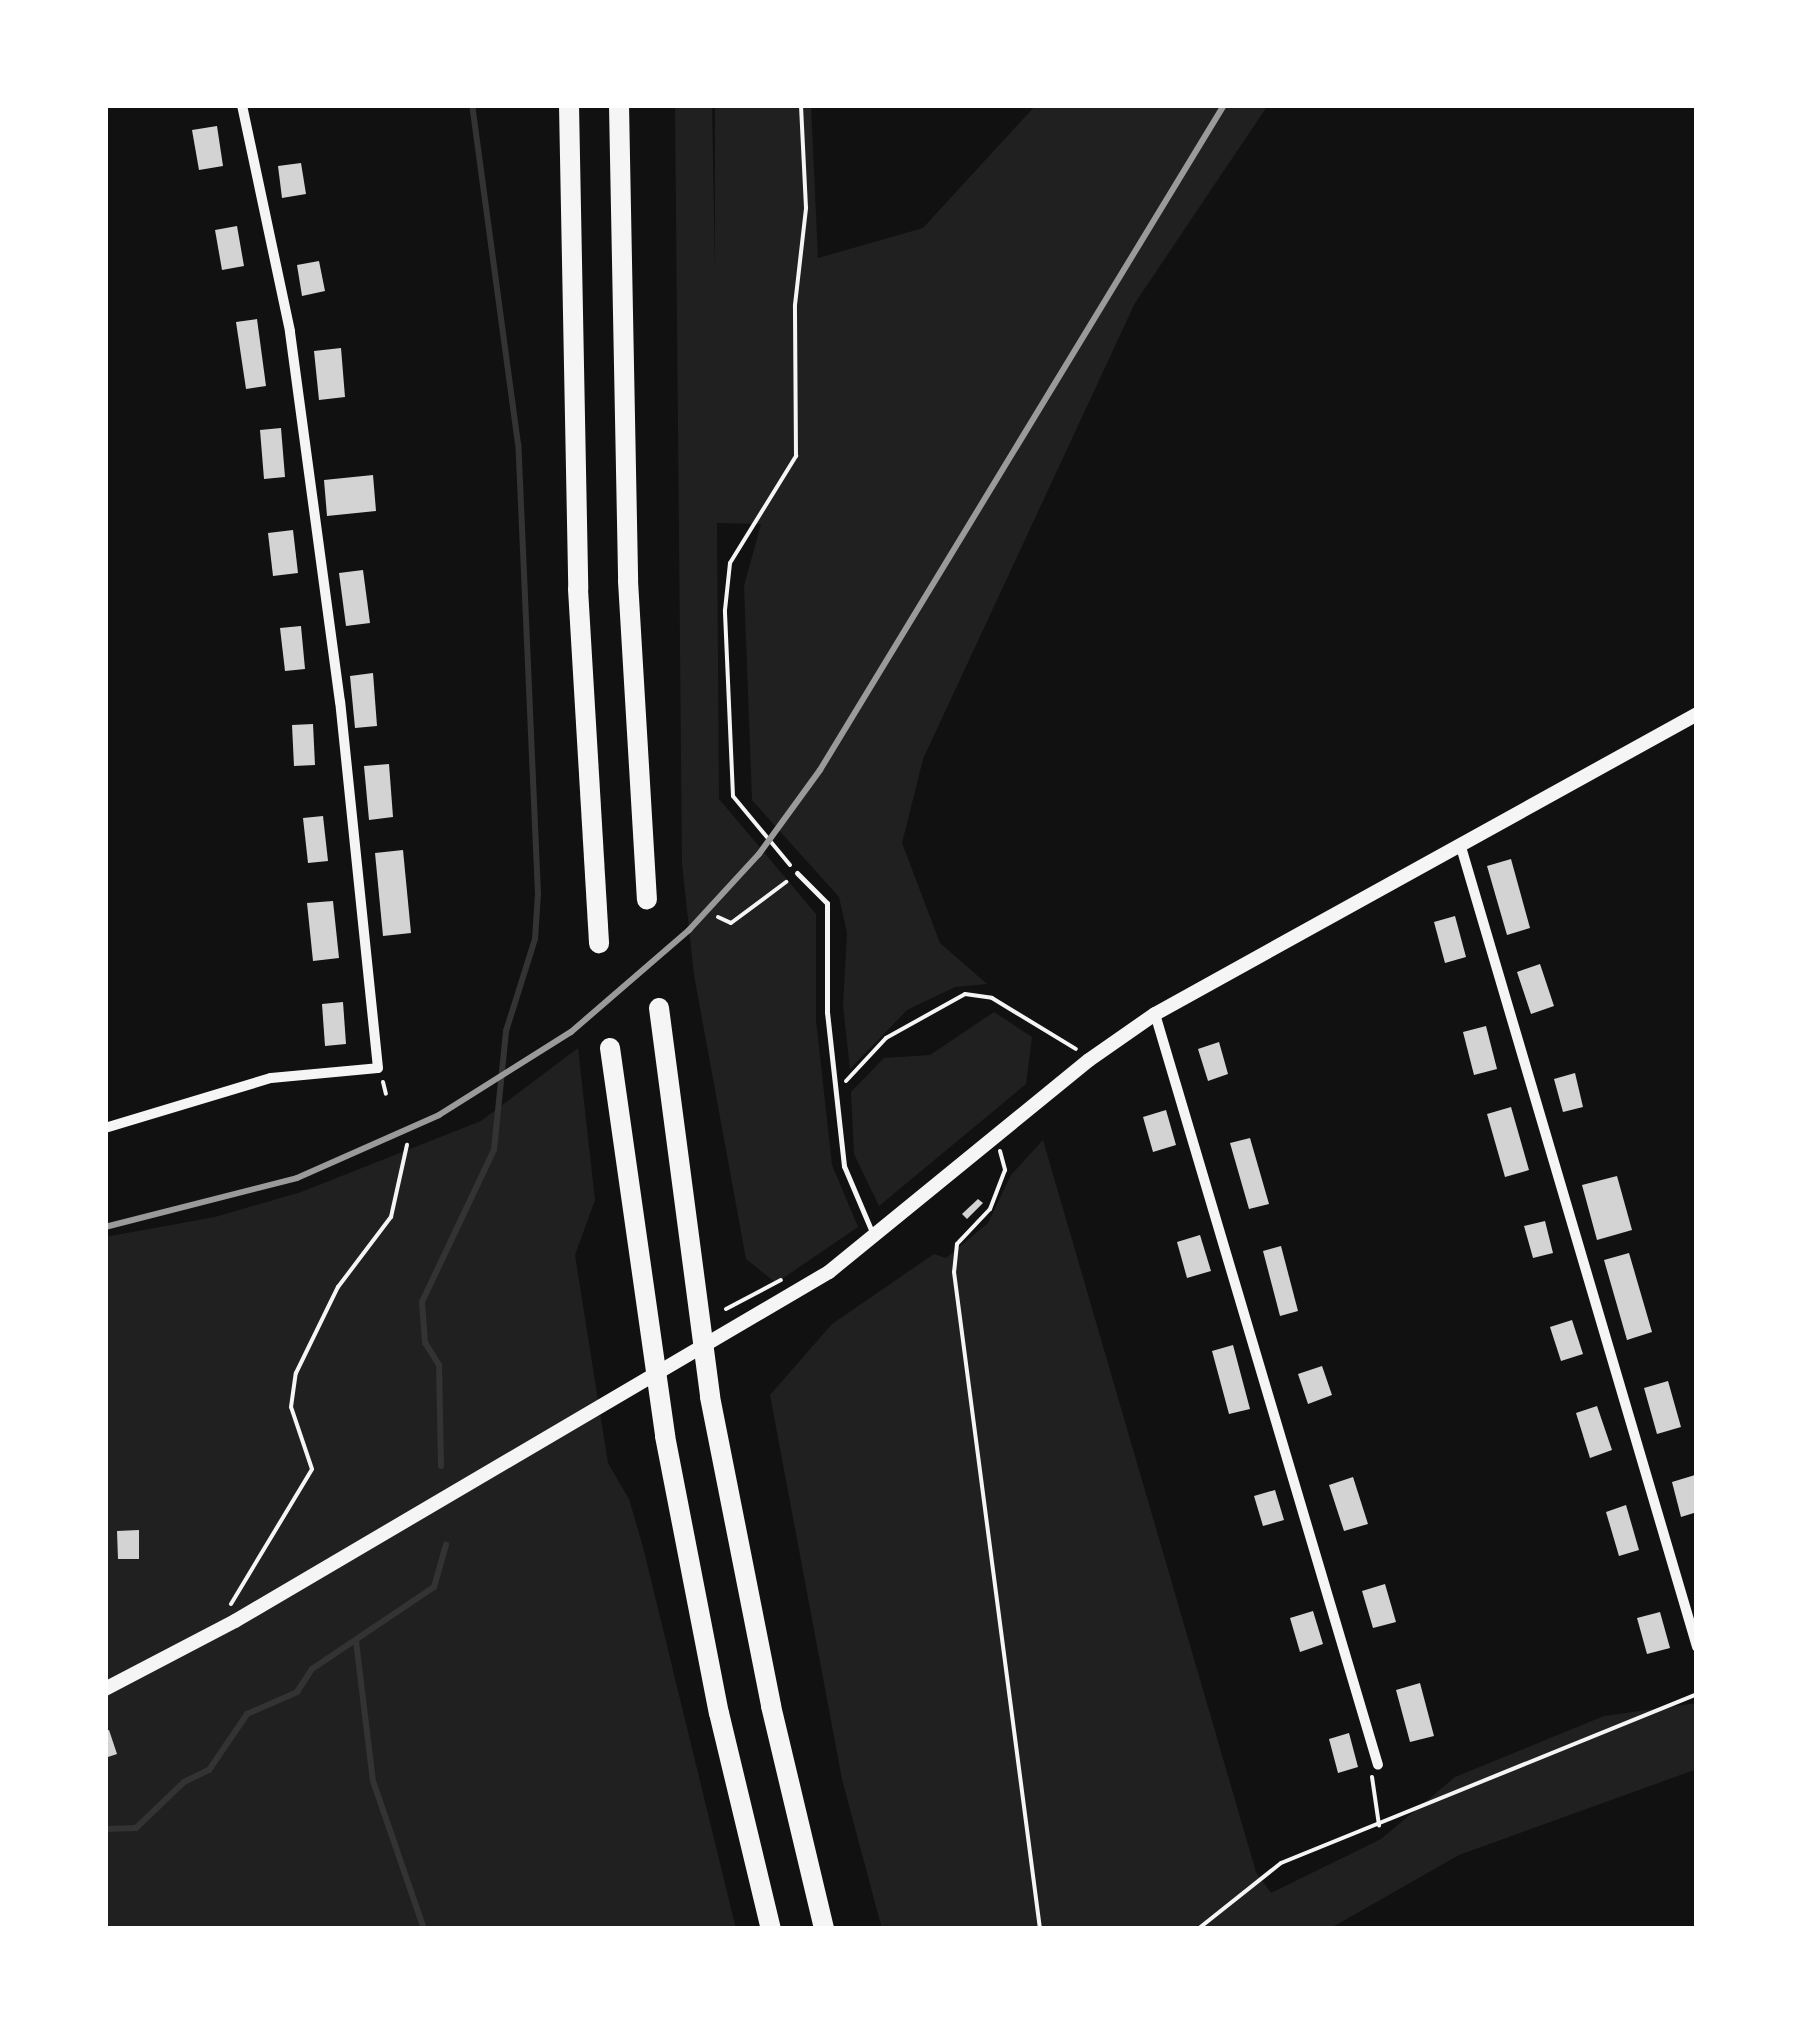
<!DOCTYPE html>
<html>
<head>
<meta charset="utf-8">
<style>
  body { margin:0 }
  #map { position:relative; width:1802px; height:2034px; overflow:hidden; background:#111; font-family:Quicksand,sans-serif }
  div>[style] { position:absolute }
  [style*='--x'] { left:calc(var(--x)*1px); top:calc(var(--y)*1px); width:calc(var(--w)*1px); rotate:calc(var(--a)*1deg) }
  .green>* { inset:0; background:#202020 }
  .stream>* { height:6px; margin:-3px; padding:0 3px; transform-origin:3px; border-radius:3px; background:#333 }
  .building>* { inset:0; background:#d3d3d3 }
  .path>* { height:4px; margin:-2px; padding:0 2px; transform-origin:2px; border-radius:2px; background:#f5f5f5 }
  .service>* { height:5px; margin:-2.5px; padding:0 2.5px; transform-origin:2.5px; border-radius:2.5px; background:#f5f5f5 }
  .minor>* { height:10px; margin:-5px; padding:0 5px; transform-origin:5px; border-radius:5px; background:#f5f5f5 }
  .tertiary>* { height:14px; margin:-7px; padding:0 7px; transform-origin:7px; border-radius:7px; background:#f5f5f5 }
  .motorway>* { height:20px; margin:-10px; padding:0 10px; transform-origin:10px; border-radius:10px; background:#f5f5f5 }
  .rail>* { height:6px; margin:-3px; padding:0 3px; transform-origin:3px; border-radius:3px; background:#9a9a9a }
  span { translate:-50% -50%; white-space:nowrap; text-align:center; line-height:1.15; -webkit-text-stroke:10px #fff; paint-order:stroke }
  .frame { position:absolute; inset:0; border:108px solid #fff; pointer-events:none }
</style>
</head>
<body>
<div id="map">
  <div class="green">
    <i style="clip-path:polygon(675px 105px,712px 105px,715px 270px,715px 105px,811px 105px,818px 258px,923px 228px,1036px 105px,1268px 105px,1135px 303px,923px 759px,902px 843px,940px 943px,987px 984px,955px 987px,907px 1010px,850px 1069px,843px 1006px,847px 933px,839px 897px,752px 800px,744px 586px,761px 524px,717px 523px,719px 799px,816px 914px,816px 1020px,832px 1165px,858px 1227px,776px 1283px,746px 1259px,694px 975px,682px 863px)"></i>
    <i style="clip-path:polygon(994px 1012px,1032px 1037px,1026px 1084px,879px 1206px,854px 1154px,851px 1092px,884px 1058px,930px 1055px)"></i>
    <i style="clip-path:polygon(578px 1048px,595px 1200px,575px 1255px,608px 1463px,629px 1499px,643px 1547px,736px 1929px,105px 1929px,105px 1237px,215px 1217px,301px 1192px,481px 1121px)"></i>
    <i style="clip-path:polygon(1043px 1140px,1256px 1872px,1271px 1893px,1381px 1839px,1455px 1777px,1604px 1716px,1697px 1703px,1697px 1769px,1459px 1855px,1329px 1929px,882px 1929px,842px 1779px,770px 1395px,832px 1324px,934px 1254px,946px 1258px,988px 1223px,1011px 1175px)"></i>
  </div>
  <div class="stream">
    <i style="--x:441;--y:1466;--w:101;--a:-91.1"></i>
    <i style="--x:439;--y:1365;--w:26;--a:-122"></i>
    <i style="--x:425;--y:1343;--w:41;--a:-94.2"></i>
    <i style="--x:422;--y:1302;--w:168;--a:-64.7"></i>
    <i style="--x:494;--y:1150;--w:120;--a:-84.2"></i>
    <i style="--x:506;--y:1031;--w:96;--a:-72.5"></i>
    <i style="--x:535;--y:939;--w:45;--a:-86.2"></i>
    <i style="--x:538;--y:894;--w:450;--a:-92.5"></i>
    <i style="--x:518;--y:444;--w:342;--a:-97.7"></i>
    <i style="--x:356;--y:1641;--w:141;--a:83.1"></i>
    <i style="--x:373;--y:1781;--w:157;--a:71"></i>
    <i style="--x:105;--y:1829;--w:31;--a:-2"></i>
    <i style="--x:136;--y:1828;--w:66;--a:-43.8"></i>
    <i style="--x:184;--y:1782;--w:28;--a:-26"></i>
    <i style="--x:209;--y:1770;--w:68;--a:-55.8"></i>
    <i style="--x:247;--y:1714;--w:55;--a:-23.7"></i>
    <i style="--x:297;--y:1692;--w:27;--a:-57"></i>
    <i style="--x:312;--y:1669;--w:147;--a:-33.9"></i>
    <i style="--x:434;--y:1587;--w:44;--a:-74.1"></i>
  </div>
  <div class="building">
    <i style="clip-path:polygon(217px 126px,223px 166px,199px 170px,192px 130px)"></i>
    <i style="clip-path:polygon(301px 163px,306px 194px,282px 198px,278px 166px)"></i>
    <i style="clip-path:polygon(237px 226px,244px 266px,222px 270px,215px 230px)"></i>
    <i style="clip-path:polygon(319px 261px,325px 291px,302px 296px,297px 265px)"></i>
    <i style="clip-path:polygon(257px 319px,266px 386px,246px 389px,236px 322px)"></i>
    <i style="clip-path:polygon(341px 348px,345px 397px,319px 400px,314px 351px)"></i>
    <i style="clip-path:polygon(281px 428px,285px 477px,264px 479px,260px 430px)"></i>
    <i style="clip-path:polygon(373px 475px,376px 511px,327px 516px,324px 480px)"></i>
    <i style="clip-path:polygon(293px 530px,298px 573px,273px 576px,268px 533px)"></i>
    <i style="clip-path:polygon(363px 570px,370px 623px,346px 626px,339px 573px)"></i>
    <i style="clip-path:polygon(301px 626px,305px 669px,285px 671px,280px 628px)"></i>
    <i style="clip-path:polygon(373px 673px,377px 726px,355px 728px,350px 676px)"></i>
    <i style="clip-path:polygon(313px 724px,315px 765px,294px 766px,292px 725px)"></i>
    <i style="clip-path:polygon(389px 764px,393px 817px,369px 820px,364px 766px)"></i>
    <i style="clip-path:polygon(323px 816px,328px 861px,308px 863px,303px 818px)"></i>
    <i style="clip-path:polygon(403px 850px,411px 933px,383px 936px,375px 853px)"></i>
    <i style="clip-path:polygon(1511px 859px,1530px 928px,1507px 935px,1487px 866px)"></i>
    <i style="clip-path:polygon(333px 901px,339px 958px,313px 961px,307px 903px)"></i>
    <i style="clip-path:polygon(1455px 916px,1466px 957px,1445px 963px,1434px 922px)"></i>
    <i style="clip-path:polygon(1540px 964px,1554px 1006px,1531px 1014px,1517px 972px)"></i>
    <i style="clip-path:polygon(343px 1002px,346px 1044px,325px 1046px,322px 1004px)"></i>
    <i style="clip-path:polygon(1486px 1026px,1497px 1069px,1474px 1075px,1463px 1032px)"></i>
    <i style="clip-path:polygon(1219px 1042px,1228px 1074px,1208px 1081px,1198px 1049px)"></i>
    <i style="clip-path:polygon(1575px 1073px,1583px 1107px,1563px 1112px,1554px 1079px)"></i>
    <i style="clip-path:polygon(1511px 1107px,1529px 1170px,1505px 1177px,1487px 1114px)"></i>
    <i style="clip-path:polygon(1166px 1110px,1176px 1145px,1153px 1152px,1143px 1117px)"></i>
    <i style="clip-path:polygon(1250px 1138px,1269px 1204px,1249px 1209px,1230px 1143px)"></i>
    <i style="clip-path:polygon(1617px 1176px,1632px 1230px,1597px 1240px,1582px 1185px)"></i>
    <i style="clip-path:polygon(978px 1199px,983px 1203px,967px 1219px,962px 1214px)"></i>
    <i style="clip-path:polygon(1545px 1221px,1553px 1253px,1533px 1258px,1524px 1226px)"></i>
    <i style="clip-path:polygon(1200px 1235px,1211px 1271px,1187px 1278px,1177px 1242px)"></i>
    <i style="clip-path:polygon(1281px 1246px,1298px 1311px,1280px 1316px,1263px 1251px)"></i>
    <i style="clip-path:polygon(1629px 1253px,1652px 1332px,1627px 1340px,1604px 1260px)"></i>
    <i style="clip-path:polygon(1572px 1320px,1583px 1354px,1561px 1361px,1550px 1327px)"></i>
    <i style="clip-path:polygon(1233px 1345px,1250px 1409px,1229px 1414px,1212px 1351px)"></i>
    <i style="clip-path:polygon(1322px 1366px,1332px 1395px,1308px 1404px,1298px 1374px)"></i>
    <i style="clip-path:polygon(1668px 1381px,1681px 1427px,1657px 1434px,1644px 1388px)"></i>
    <i style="clip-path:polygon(1597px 1406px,1612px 1450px,1590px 1458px,1576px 1413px)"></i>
    <i style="clip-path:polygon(1695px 1475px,1697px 1512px,1681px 1517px,1672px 1482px)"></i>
    <i style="clip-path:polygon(1353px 1477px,1368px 1524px,1344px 1531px,1329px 1485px)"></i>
    <i style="clip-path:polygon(1275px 1490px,1284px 1520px,1263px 1526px,1254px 1496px)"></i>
    <i style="clip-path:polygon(1626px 1505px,1639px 1550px,1619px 1556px,1606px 1512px)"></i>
    <i style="clip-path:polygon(139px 1530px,139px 1559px,118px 1559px,117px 1531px)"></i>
    <i style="clip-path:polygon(1385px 1584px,1396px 1622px,1373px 1628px,1362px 1591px)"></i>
    <i style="clip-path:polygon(1313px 1611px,1323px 1644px,1300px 1652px,1290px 1618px)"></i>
    <i style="clip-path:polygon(1660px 1612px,1670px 1648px,1647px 1654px,1637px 1618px)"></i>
    <i style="clip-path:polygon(1420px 1683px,1434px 1736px,1410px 1742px,1396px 1690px)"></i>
    <i style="clip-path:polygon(109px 1730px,117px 1754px,105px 1758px,105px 1731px)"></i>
    <i style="clip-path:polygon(1349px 1733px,1358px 1767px,1338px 1773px,1329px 1739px)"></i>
  </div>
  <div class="path">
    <i style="--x:790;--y:865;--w:89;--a:-129.6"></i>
    <i style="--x:733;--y:796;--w:186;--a:-92.5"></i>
    <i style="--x:725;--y:610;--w:47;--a:-83.9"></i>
    <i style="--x:730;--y:563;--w:126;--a:-58.3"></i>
    <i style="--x:796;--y:456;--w:151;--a:-90.4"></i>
    <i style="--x:795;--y:305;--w:98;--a:-83.5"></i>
    <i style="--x:806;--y:208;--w:103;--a:-92.8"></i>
    <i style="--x:718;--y:917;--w:14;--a:25"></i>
    <i style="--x:731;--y:923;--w:69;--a:-36.7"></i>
    <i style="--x:846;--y:1081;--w:59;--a:-47.1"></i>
    <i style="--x:886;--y:1038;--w:90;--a:-29.1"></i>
    <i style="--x:965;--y:994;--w:27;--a:8"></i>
    <i style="--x:992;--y:998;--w:98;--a:31.3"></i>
    <i style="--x:383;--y:1082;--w:12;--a:76"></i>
    <i style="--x:1000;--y:1151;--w:20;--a:75"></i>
    <i style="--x:1005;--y:1170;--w:42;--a:111"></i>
    <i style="--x:990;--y:1209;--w:48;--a:133.3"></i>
    <i style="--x:957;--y:1244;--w:28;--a:96"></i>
    <i style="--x:954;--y:1272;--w:663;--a:82.54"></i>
    <i style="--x:726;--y:1309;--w:62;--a:-27.8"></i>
    <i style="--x:231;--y:1604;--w:157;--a:-59"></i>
    <i style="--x:312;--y:1469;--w:65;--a:-108.7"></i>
    <i style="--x:291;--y:1407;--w:34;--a:-82"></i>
    <i style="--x:296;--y:1373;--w:96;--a:-64"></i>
    <i style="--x:338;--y:1287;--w:88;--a:-52.9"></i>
    <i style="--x:391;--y:1217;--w:74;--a:-77.5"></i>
    <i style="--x:1372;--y:1777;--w:49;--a:81.7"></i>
    <i style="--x:1198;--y:1929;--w:106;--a:-38.5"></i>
    <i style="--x:1281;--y:1863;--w:449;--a:-22.1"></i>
  </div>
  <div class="service">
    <i style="--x:797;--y:873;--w:42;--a:45"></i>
    <i style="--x:827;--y:903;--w:109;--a:90"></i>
    <i style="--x:827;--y:1012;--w:155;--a:83.7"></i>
    <i style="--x:844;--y:1166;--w:72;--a:67"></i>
  </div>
  <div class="minor">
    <i style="--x:1461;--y:847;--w:834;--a:73.56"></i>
    <i style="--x:1155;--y:1014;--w:783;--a:73.46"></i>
    <i style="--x:105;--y:1128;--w:173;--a:-16.8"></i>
    <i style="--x:271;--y:1078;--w:107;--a:-5.3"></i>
    <i style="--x:378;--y:1068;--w:368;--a:-95.9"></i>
    <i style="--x:340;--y:702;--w:374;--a:-97.7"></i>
    <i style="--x:290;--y:331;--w:231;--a:-102"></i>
  </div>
  <div class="tertiary">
    <i style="--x:105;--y:1689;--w:147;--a:-27.6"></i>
    <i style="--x:235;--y:1621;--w:689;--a:-30.44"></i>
    <i style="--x:829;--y:1272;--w:335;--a:-39.2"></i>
    <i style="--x:1089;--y:1060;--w:80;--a:-34.9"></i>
    <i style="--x:1155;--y:1014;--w:619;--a:-28.96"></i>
  </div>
  <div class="motorway">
    <i style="--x:569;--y:105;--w:484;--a:88.9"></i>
    <i style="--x:578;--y:589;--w:355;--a:86.6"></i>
    <i style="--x:619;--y:105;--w:476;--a:88.9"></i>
    <i style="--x:628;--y:581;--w:319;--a:86.6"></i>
    <i style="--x:659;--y:1008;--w:392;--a:82.5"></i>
    <i style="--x:710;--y:1397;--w:315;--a:78.8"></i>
    <i style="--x:771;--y:1706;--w:229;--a:76.6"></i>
    <i style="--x:610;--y:1048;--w:392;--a:81.9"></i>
    <i style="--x:665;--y:1436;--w:282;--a:79"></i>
    <i style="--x:719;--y:1713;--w:222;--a:76.5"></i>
  </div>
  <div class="rail">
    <i style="--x:105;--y:1227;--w:198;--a:-14.3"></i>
    <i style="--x:297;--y:1178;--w:155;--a:-23.9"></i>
    <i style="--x:439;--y:1115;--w:156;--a:-32.2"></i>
    <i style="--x:571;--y:1032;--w:156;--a:-40.8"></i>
    <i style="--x:689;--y:930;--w:103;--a:-47.4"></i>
    <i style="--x:759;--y:854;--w:104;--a:-54"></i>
    <i style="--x:820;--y:770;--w:778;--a:-58.72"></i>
  </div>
  <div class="frame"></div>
</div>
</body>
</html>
